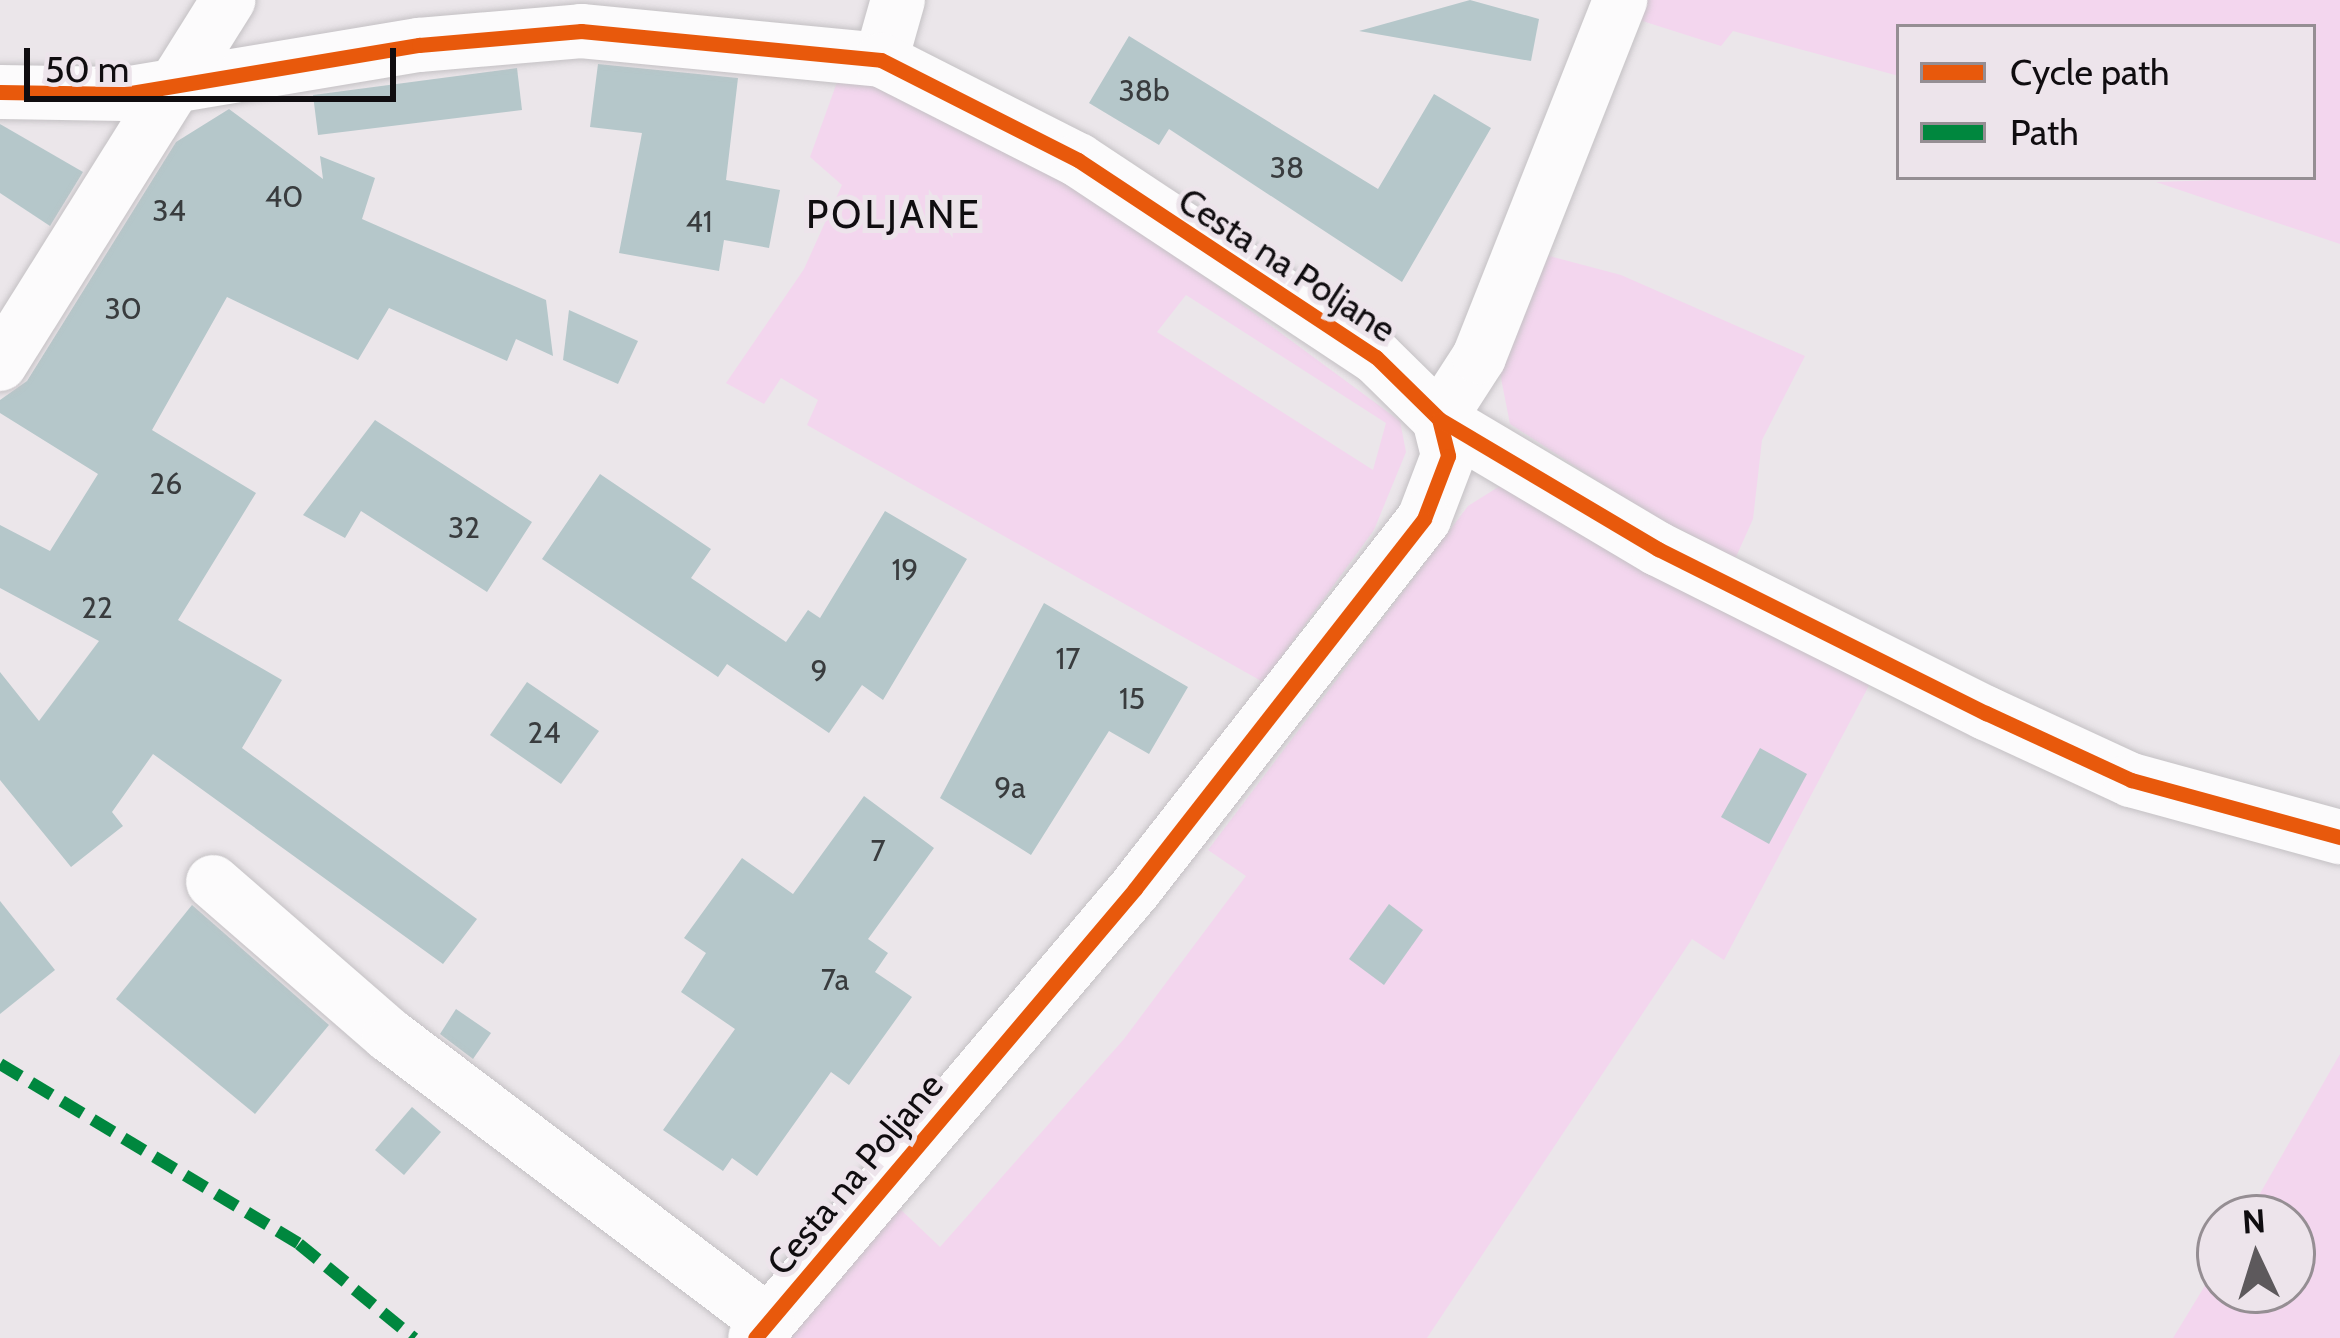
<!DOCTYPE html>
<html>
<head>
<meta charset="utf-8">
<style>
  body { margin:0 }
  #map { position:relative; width:2340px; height:1338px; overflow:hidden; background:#ebe6ea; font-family:Cabin,sans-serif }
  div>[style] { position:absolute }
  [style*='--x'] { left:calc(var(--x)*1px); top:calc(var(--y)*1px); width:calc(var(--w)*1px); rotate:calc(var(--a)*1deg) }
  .green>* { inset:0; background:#f3d6ee }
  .building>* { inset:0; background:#b5c7ca }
  .roads { filter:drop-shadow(0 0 3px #c4c1c4) drop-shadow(0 0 3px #c4c1c4) }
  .minor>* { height:54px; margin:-27px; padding:0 27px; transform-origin:27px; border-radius:27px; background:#fcfbfc }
  .quiet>* { height:12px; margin-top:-6px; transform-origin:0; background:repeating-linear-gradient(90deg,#00873e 0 24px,transparent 0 36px) }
  .cycleway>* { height:15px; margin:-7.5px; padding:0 7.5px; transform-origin:7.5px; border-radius:7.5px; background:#e8590c }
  span { translate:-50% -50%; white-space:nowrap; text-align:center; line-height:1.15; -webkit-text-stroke:10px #ede4eb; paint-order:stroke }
  .number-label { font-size:30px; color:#393c3e }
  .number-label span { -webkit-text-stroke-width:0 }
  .street-label { font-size:36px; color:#100d10 }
  .neighbourhood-label { font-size:39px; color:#100d10; letter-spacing:3px }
  .legend { position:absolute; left:1896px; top:24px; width:420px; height:156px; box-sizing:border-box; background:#ede4eb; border:3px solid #958e93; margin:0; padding:15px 21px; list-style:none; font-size:36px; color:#100d10 }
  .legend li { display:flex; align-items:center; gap:24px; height:60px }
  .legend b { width:60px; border:3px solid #958e93 }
  .north { position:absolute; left:2196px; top:1194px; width:120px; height:120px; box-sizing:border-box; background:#ede4eb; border:3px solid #958e93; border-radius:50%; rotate:356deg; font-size:33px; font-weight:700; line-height:48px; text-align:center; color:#100d10 }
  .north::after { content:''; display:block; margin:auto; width:42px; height:54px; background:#5d595c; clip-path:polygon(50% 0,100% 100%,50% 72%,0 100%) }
  .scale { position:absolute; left:24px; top:48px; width:372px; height:54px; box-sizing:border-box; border:6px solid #100d10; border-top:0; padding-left:15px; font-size:36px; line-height:42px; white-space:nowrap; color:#100d10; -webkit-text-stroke:9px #ede4eb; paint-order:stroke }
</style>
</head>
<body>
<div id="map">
  <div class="green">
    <i style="clip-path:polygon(1642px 0,2340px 0,2340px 244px,2156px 182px,2313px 177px,2313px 27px,1899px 27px,1899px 76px,1733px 31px,1721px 46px,1633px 18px)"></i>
    <i style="clip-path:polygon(evenodd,840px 74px,870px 77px,1052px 164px,1400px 421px,1406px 452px,1374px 530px,1263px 682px,807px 425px,818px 400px,781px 378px,764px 404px,726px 383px,804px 269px,842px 185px,810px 157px,840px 74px,1186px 295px,1386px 423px,1373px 470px,1157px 332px,1186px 295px)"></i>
    <i style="clip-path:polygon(1538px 253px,1621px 275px,1805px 356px,1762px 440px,1753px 519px,1731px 568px,1510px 424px,1499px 368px)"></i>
    <i style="clip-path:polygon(1503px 484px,1873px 678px,1724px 960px,1692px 939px,1427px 1338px,788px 1338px,898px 1207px,940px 1247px,1124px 1039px,1246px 876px,1208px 850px,1468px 506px)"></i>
    <i style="clip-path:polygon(2340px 1054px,2340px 1338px,2173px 1338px,2220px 1261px,2220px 1290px,2292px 1290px,2292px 1218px,2246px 1218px)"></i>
  </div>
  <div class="building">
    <i style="clip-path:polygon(1470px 0,1539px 19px,1531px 61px,1359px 31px)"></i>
    <i style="clip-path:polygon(1129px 36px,1378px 189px,1434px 94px,1491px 128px,1402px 282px,1169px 129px,1159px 145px,1089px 103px)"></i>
    <i style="clip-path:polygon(598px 64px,738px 78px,726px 180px,780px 190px,769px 248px,724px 240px,719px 271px,619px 253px,642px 133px,590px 127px)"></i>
    <i style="clip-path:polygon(517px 68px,522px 110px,318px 135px,313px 95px)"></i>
    <i style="clip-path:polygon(229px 109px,323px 179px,320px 156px,375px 178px,362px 219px,546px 300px,553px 356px,516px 339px,507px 361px,389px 308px,358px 360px,227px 297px,152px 430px,256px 493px,178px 620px,282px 680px,242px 748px,477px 919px,443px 964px,153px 754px,112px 812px,123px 826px,71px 867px,0 780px,0 672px,39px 721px,99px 641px,0 588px,0 525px,50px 551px,98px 474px,0 413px,0 400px,27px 381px,176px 142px)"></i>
    <i style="clip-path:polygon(0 124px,83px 172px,50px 226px,0 193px)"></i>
    <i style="clip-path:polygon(569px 310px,638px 341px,618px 384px,563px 360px)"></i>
    <i style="clip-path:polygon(375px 420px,532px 522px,487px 592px,361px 511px,345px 538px,303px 515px)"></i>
    <i style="clip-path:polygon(600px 474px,711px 549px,691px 578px,786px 642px,808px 610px,820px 618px,885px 511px,967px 559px,883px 700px,862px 685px,829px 733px,727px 664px,718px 677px,542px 559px)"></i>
    <i style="clip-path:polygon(1044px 603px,1188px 687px,1149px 754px,1109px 731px,1031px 855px,940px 798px)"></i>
    <i style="clip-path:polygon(527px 682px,599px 731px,561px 784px,490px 735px)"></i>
    <i style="clip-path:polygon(1760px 748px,1807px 774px,1769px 844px,1721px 817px)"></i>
    <i style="clip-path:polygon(864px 796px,934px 848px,868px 939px,888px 953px,875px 972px,912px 997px,849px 1085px,831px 1072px,757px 1176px,732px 1158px,723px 1171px,663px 1130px,735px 1029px,681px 992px,706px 953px,684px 938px,742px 858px,793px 894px)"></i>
    <i style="clip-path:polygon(0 901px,55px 970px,0 1014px)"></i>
    <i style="clip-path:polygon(1389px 904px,1423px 930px,1384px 985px,1349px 959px)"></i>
    <i style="clip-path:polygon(192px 905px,329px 1025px,255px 1114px,116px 999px)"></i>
    <i style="clip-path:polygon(456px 1009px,491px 1033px,473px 1059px,440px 1034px)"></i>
    <i style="clip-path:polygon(412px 1107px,441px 1132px,404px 1175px,375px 1150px)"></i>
  </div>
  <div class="roads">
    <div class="minor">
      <i style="--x:881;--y:60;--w:62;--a:-74.2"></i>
      <i style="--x:0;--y:92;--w:125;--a:0.9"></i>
      <i style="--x:125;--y:94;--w:298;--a:-9.5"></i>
      <i style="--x:419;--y:45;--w:163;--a:-4.9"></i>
      <i style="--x:581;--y:31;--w:301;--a:5.5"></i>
      <i style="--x:881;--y:60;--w:221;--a:26.9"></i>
      <i style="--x:1078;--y:160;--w:357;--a:33.5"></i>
      <i style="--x:1376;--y:357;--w:88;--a:44.5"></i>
      <i style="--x:1439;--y:419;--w:38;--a:76"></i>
      <i style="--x:1448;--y:456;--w:67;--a:110.9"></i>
      <i style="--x:1424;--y:519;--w:469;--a:128"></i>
      <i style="--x:1135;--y:889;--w:588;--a:130.24"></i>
      <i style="--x:0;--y:364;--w:430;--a:-57.9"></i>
      <i style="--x:1439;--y:419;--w:255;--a:30.7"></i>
      <i style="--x:1658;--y:549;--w:367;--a:26.6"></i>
      <i style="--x:1986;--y:713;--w:160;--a:24.8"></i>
      <i style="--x:2131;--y:780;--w:217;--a:15.3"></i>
      <i style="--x:1439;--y:419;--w:74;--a:-57.2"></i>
      <i style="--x:1479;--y:357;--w:384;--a:-68.4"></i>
      <i style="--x:213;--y:882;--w:233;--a:41"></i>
      <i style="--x:389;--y:1035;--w:475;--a:37.1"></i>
    </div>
  </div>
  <div class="quiet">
    <i style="--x:0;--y:1064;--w:349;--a:31"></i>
    <i style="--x:299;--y:1244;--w:149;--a:39.3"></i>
  </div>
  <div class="cycleway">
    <i style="--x:0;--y:92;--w:125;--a:0.9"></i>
    <i style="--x:125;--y:94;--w:298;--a:-9.5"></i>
    <i style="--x:419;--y:45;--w:163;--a:-4.9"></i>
    <i style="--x:581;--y:31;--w:301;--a:5.5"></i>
    <i style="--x:881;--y:60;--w:221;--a:26.9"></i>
    <i style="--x:1078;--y:160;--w:357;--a:33.5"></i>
    <i style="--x:1376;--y:357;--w:88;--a:44.5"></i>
    <i style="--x:1439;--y:419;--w:38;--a:76"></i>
    <i style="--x:1448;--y:456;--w:67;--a:110.9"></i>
    <i style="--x:1424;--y:519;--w:469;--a:128"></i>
    <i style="--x:1135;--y:889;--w:588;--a:130.24"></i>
    <i style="--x:1439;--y:419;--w:255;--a:30.7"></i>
    <i style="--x:1658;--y:549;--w:367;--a:26.6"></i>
    <i style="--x:1986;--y:713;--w:160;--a:24.8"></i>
    <i style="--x:2131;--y:780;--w:217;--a:15.3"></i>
  </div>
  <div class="number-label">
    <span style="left:1144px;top:91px">38b</span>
    <span style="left:1287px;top:168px">38</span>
    <span style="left:284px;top:197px">40</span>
    <span style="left:169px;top:211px">34</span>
    <span style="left:699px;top:222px">41</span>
    <span style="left:123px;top:309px">30</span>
    <span style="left:166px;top:484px">26</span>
    <span style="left:464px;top:528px">32</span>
    <span style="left:905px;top:570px">19</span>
    <span style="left:97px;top:608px">22</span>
    <span style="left:1068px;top:659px">17</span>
    <span style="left:819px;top:671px">9</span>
    <span style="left:1132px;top:699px">15</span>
    <span style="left:544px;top:733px">24</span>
    <span style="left:1010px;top:788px">9a</span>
    <span style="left:878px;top:851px">7</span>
    <span style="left:835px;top:980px">7a</span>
  </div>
  <div class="street-label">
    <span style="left:1287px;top:265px;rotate:33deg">Cesta na Poljane</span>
    <span style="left:855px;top:1174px;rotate:-50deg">Cesta na Poljane</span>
  </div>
  <div class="neighbourhood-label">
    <span style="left:894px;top:214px">POLJANE</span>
  </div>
  <ul class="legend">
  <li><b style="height:15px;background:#e8590c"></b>Cycle path</li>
  <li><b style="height:15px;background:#00873e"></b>Path</li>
  </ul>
  <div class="north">N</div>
  <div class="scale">50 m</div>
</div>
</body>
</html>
